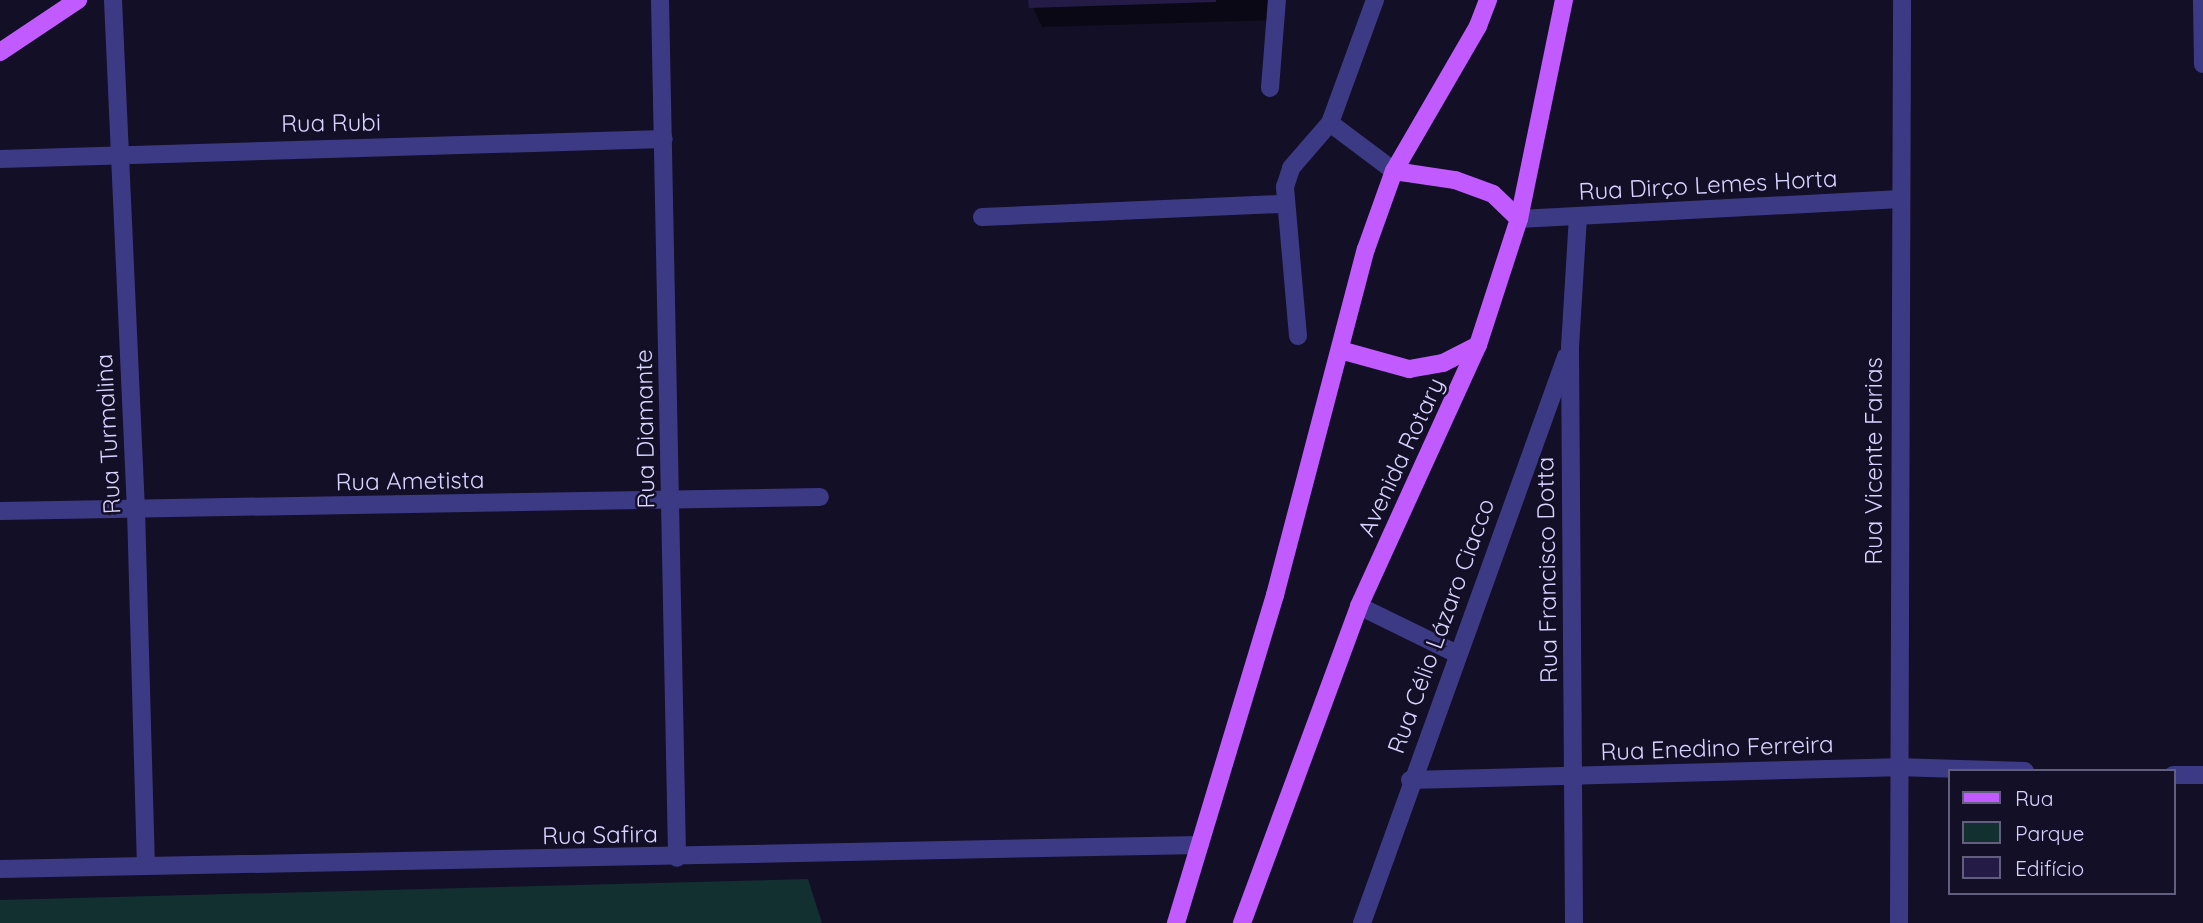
<!DOCTYPE html>
<html>
<head>
<meta charset="utf-8">
<style>
  body { margin:0 }
  #map { position:relative; width:2203px; height:923px; overflow:hidden; background:#130f26; font-family:Quicksand,sans-serif }
  div>[style] { position:absolute }
  [style*='--x'] { left:calc(var(--x)*1px); top:calc(var(--y)*1px); width:calc(var(--w)*1px); rotate:calc(var(--a)*1deg) }
  .green>* { inset:0; background:#12302f }
  .shadow>* { inset:0; background:#0007 }
  .building>* { inset:0; background:#241b47 }
  .minor>* { height:18px; margin:-9px; padding:0 9px; transform-origin:9px; border-radius:9px; background:#3d3a85 }
  .major>* { height:18px; margin:-9px; padding:0 9px; transform-origin:9px; border-radius:9px; background:#c25bff }
  span { translate:-50% -50%; white-space:nowrap; text-align:center; line-height:1.15; -webkit-text-stroke:5px #130f26; paint-order:stroke }
  .street-label { font-size:24px; color:#d9d4ff }
  .legend { position:absolute; left:1948px; top:769px; width:228px; height:126px; box-sizing:border-box; background:#130f26; border:2px solid #625e7d; margin:0; padding:9px 12px; list-style:none; font-size:21px; color:#d9d4ff }
  .legend li { display:flex; align-items:center; gap:14px; height:35px }
  .legend b { width:35px; border:2px solid #625e7d }
</style>
</head>
<body>
<div id="map">
  <div class="green">
    <i style="clip-path:polygon(808px 879px,822px 923px,0 923px,0 900px)"></i>
  </div>
  <div class="shadow">
    <i style="clip-path:polygon(1030px 0,1280px 0,1280px 20px,1042px 27px)"></i>
  </div>
  <div class="building">
    <i style="clip-path:polygon(1028px 0,1216px 0,1216px 2px,1029px 8px)"></i>
  </div>
  <div class="minor">
    <i style="--x:113;--y:0;--w:511;--a:87.42"></i>
    <i style="--x:136;--y:510;--w:356;--a:88.4"></i>
    <i style="--x:660;--y:0;--w:858;--a:88.86"></i>
    <i style="--x:1375;--y:0;--w:131;--a:110.1"></i>
    <i style="--x:1330;--y:123;--w:80;--a:36.9"></i>
    <i style="--x:2202;--y:0;--w:64;--a:89.1"></i>
    <i style="--x:1270;--y:88;--w:88;--a:-85.5"></i>
    <i style="--x:0;--y:159;--w:664;--a:-1.73"></i>
    <i style="--x:982;--y:217;--w:302;--a:-2.5"></i>
    <i style="--x:1519;--y:219;--w:382;--a:-3"></i>
    <i style="--x:1298;--y:336;--w:150;--a:-95"></i>
    <i style="--x:1285;--y:187;--w:20;--a:-72"></i>
    <i style="--x:1291;--y:168;--w:60;--a:-49.1"></i>
    <i style="--x:0;--y:511;--w:820;--a:-0.98"></i>
    <i style="--x:1359;--y:606;--w:109;--a:26.1"></i>
    <i style="--x:2173;--y:775;--w:30;--a:0"></i>
    <i style="--x:1410;--y:780;--w:486;--a:-1.5"></i>
    <i style="--x:1896;--y:767;--w:129;--a:1.8"></i>
    <i style="--x:0;--y:869;--w:1200;--a:-1.15"></i>
    <i style="--x:1362;--y:923;--w:602;--a:-70.18"></i>
    <i style="--x:1574;--y:923;--w:576;--a:-90.4"></i>
    <i style="--x:1570;--y:347;--w:131;--a:-86.5"></i>
    <i style="--x:1899;--y:923;--w:923;--a:-89.81"></i>
  </div>
  <div class="major">
    <i style="--x:0;--y:52;--w:94;--a:-33.7"></i>
    <i style="--x:1394;--y:171;--w:62;--a:8.4"></i>
    <i style="--x:1455;--y:180;--w:40;--a:20.2"></i>
    <i style="--x:1493;--y:194;--w:36;--a:44"></i>
    <i style="--x:1340;--y:350;--w:72;--a:15.4"></i>
    <i style="--x:1409;--y:369;--w:35;--a:-10"></i>
    <i style="--x:1443;--y:363;--w:39;--a:-27"></i>
    <i style="--x:1176;--y:923;--w:343;--a:-73.2"></i>
    <i style="--x:1275;--y:595;--w:358;--a:-75.3"></i>
    <i style="--x:1366;--y:249;--w:83;--a:-70.3"></i>
    <i style="--x:1394;--y:171;--w:168;--a:-59.9"></i>
    <i style="--x:1478;--y:26;--w:28;--a:-69"></i>
    <i style="--x:1242;--y:923;--w:338;--a:-69.7"></i>
    <i style="--x:1359;--y:606;--w:287;--a:-65.5"></i>
    <i style="--x:1478;--y:345;--w:133;--a:-72"></i>
    <i style="--x:1519;--y:219;--w:224;--a:-78.4"></i>
  </div>
  <div class="street-label">
    <span style="left:331px;top:123px;rotate:-1deg">Rua Rubi</span>
    <span style="left:1708px;top:185px;rotate:-3deg">Rua Dirço Lemes Horta</span>
    <span style="left:645px;top:429px;rotate:-91deg">Rua Diamante</span>
    <span style="left:108px;top:434px;rotate:-93deg">Rua Turmalina</span>
    <span style="left:1401px;top:457px;rotate:-65deg">Avenida Rotary</span>
    <span style="left:1874px;top:461px;rotate:-90deg">Rua Vicente Farias</span>
    <span style="left:410px;top:481px;rotate:-1deg">Rua Ametista</span>
    <span style="left:1547px;top:570px;rotate:-91deg">Rua Francisco Dotta</span>
    <span style="left:1441px;top:626px;rotate:-70deg">Rua Célio Lázaro Ciacco</span>
    <span style="left:1717px;top:748px;rotate:-2deg">Rua Enedino Ferreira</span>
    <span style="left:600px;top:835px;rotate:-1deg">Rua Safira</span>
  </div>
  <ul class="legend">
  <li><b style="height:9px;background:#c25bff"></b>Rua</li>
  <li><b style="height:19px;background:#12302f"></b>Parque</li>
  <li><b style="height:19px;background:#241b47"></b>Edifício</li>
  </ul>
</div>
</body>
</html>
